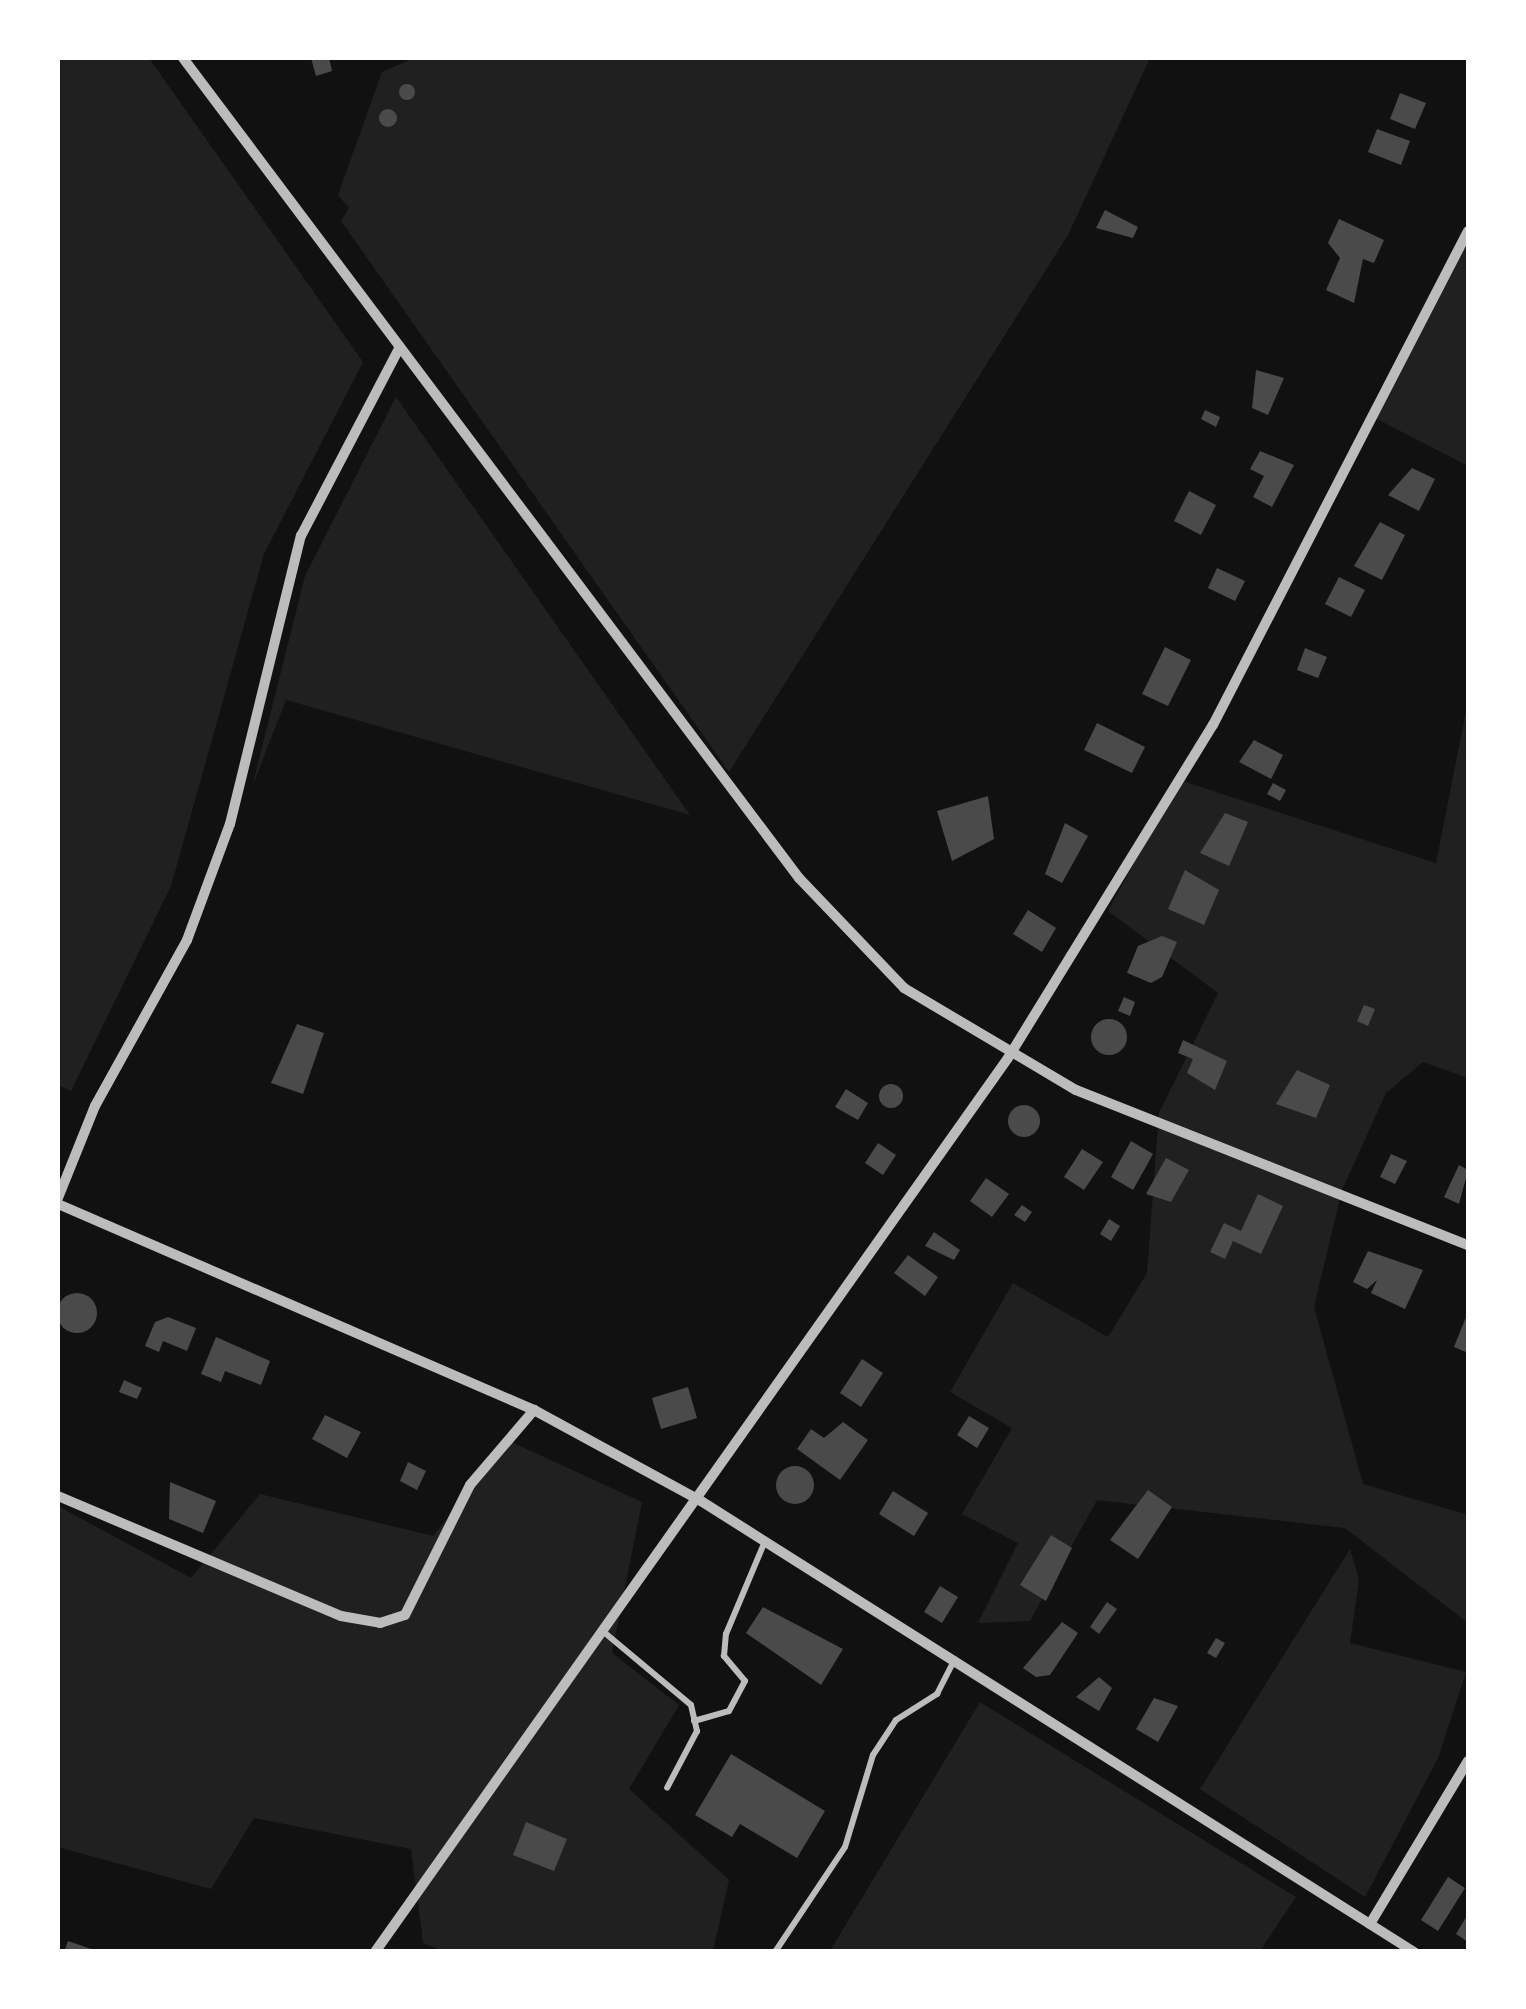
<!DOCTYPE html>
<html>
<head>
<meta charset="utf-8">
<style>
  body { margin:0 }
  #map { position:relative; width:1526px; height:2009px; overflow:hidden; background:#111; font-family:Manrope,sans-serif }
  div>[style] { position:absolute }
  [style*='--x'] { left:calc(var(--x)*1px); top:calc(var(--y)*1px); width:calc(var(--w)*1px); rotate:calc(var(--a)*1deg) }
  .green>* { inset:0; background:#202020 }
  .building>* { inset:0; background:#4a4a4a }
  .round { border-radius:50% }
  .service>* { height:6px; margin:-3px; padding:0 3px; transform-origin:3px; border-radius:3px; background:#bcbcbc }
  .minor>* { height:10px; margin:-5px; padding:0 5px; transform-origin:5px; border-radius:5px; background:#bcbcbc }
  span { translate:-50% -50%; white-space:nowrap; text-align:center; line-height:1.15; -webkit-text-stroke:9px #fff; paint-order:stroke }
  .frame { position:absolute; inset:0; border:60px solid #fff; pointer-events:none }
</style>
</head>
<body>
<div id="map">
  <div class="green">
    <i style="clip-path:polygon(58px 58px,149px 58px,363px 362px,264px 554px,171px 886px,71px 1091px,58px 1085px)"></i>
    <i style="clip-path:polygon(414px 58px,1150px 58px,1068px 235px,729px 772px,341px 221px,349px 208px,338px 195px,382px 72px)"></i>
    <i style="clip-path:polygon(1468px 234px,1468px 466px,1371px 416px)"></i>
    <i style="clip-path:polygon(396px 397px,690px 815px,286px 700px,252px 787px,305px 576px)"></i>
    <i style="clip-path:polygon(1468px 701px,1468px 1078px,1423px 1062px,1386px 1093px,1342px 1190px,1314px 1307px,1363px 1484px,1465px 1514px,1468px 1506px,1468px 1623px,1345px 1528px,1097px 1500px,1030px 1621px,978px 1623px,1018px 1543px,962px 1514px,1012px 1428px,950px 1392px,1013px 1283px,1108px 1337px,1147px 1273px,1159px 1113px,1218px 993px,1108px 911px,1179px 780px,1436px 863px)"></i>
    <i style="clip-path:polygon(509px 1441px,642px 1502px,612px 1653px,679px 1705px,629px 1789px,729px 1880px,713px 1951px,444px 1951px,423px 1943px,411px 1849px,254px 1818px,211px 1889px,58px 1847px,58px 1506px,191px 1578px,260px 1494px,433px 1536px)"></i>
    <i style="clip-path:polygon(1350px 1549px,1359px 1580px,1350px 1643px,1466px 1672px,1438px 1758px,1365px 1897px,1200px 1789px)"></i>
    <i style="clip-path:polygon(980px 1702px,1296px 1897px,1260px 1951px,830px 1951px)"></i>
  </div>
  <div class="building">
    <i style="clip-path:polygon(311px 58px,329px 58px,332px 71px,316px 76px)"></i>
    <i class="round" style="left:399px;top:84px;width:16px;height:16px"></i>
    <i style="clip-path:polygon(1400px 93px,1426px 103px,1415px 129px,1390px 119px)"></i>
    <i class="round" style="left:379px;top:109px;width:18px;height:18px"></i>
    <i style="clip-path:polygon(1377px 129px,1410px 141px,1401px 165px,1368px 152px)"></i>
    <i style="clip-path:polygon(1105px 210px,1138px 227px,1133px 238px,1096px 228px)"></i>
    <i style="clip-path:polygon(1339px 219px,1384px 240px,1374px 263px,1363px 259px,1354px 303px,1326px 290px,1340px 258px,1328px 243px)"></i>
    <i style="clip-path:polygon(1256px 370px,1284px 378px,1268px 415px,1252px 408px)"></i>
    <i style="clip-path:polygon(1205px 410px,1220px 417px,1216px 427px,1201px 419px)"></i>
    <i style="clip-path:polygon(1260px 451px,1294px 465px,1272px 507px,1253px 497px,1264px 476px,1250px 469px)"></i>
    <i style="clip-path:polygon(1412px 468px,1435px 479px,1419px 511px,1388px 495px)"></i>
    <i style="clip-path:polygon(1189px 491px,1216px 505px,1201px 535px,1174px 521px)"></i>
    <i style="clip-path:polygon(1380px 522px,1405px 535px,1382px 580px,1354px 566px)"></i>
    <i style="clip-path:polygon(1217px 568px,1245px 581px,1235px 601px,1208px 588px)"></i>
    <i style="clip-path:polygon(1339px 577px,1365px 590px,1351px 617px,1325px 604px)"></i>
    <i style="clip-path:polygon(1165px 647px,1191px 660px,1168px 706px,1142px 694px)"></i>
    <i style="clip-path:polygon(1305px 648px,1327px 657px,1318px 678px,1297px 670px)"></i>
    <i style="clip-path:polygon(1097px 723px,1145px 747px,1132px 773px,1084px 750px)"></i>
    <i style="clip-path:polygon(1254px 740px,1283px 755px,1271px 779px,1239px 762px)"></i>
    <i style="clip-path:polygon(1273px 783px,1286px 790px,1280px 801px,1267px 794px)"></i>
    <i style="clip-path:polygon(988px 796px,994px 839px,952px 861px,937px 811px)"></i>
    <i style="clip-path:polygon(1225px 813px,1248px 822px,1229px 866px,1200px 853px)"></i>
    <i style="clip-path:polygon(1065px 823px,1088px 836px,1062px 883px,1045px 874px)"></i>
    <i style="clip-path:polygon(1185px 870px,1219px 890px,1204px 925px,1168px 909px)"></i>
    <i style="clip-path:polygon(1028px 910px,1056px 928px,1042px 952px,1013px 934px)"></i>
    <i style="clip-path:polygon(1162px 936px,1177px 942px,1162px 977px,1151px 983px,1127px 973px,1138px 946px)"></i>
    <i style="clip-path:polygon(1124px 997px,1135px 1002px,1130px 1016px,1118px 1011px)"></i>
    <i style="clip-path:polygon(1364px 1005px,1375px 1009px,1368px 1026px,1357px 1021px)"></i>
    <i class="round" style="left:1091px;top:1019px;width:36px;height:36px"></i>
    <i style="clip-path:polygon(297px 1024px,324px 1033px,303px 1094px,271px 1083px)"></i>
    <i style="clip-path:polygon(1183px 1040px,1227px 1061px,1215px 1090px,1187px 1073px,1193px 1059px,1178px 1053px)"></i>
    <i style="clip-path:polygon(1297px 1070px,1330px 1085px,1316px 1118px,1276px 1104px)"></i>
    <i class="round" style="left:879px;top:1084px;width:24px;height:24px"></i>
    <i style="clip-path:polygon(846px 1089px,868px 1103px,858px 1120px,835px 1107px)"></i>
    <i class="round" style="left:1008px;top:1105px;width:32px;height:32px"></i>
    <i style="clip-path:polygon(1131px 1141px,1153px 1154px,1133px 1190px,1111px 1177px)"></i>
    <i style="clip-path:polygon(878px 1143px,896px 1155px,883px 1175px,865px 1163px)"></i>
    <i style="clip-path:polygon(1082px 1149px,1103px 1162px,1084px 1190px,1064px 1177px)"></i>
    <i style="clip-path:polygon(1391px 1154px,1407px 1161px,1395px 1184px,1380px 1177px)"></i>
    <i style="clip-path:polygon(1166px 1158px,1189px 1170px,1171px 1202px,1146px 1194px)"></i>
    <i style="clip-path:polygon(1459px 1165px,1468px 1170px,1459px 1204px,1444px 1197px)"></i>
    <i style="clip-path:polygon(986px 1178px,1009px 1194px,992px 1217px,970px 1201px)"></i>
    <i style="clip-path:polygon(1258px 1194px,1283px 1206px,1261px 1254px,1233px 1241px,1225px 1259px,1210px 1252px,1224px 1223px,1241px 1231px)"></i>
    <i style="clip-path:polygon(1022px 1205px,1032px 1212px,1025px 1222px,1014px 1215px)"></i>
    <i style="clip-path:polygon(1109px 1219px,1120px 1226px,1111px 1241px,1100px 1234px)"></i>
    <i style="clip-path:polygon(934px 1232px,960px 1250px,954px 1260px,925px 1246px)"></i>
    <i style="clip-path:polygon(1368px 1251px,1423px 1270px,1405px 1309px,1371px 1293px,1377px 1280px,1367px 1289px,1353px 1282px)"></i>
    <i style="clip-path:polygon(908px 1255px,938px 1277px,925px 1296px,894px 1273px)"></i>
    <i class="round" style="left:57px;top:1293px;width:40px;height:40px"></i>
    <i style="clip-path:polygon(1468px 1312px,1468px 1353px,1454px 1347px)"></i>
    <i style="clip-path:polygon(168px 1317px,196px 1328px,187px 1351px,163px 1341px,159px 1352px,145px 1346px,155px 1322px)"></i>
    <i style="clip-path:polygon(216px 1337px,270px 1361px,261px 1385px,225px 1371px,221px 1382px,201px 1374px)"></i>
    <i style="clip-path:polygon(862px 1359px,883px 1373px,861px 1407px,840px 1393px)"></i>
    <i style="clip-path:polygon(124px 1380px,142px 1388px,137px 1399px,119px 1392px)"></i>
    <i style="clip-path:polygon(688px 1387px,697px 1418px,661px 1429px,652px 1398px)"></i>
    <i style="clip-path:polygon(325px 1415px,361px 1432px,347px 1458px,312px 1439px)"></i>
    <i style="clip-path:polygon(969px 1416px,989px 1428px,977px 1448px,957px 1435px)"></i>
    <i style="clip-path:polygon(843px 1422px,868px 1440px,840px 1480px,797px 1449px,811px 1429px,824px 1438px)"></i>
    <i style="clip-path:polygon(408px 1462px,426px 1471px,417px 1490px,400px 1481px)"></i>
    <i class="round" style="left:776px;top:1466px;width:38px;height:38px"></i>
    <i style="clip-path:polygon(170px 1482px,216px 1501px,203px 1533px,169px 1519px)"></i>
    <i style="clip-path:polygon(1148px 1490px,1172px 1507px,1138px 1559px,1110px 1540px)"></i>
    <i style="clip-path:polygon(893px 1491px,928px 1513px,914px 1536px,879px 1514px)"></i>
    <i style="clip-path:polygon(1051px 1535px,1072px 1548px,1046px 1601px,1020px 1585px)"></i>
    <i style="clip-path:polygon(940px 1586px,958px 1597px,942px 1623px,924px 1612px)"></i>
    <i style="clip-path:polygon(1107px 1602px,1117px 1609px,1099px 1634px,1090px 1627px)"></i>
    <i style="clip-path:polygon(763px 1607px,843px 1649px,821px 1685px,746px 1633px)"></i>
    <i style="clip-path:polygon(1062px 1622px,1078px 1633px,1050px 1675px,1036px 1677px,1023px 1668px)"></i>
    <i style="clip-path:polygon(1216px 1638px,1225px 1643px,1216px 1658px,1207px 1653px)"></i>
    <i style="clip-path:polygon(1099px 1677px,1112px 1688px,1099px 1711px,1076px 1697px)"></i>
    <i style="clip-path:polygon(1154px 1698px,1178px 1706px,1158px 1742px,1136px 1729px)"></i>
    <i style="clip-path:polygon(731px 1754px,825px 1811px,797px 1858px,740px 1824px,732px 1837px,695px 1815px)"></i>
    <i style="clip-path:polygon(526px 1822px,567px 1839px,554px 1871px,513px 1855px)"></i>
    <i style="clip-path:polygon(1448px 1877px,1465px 1888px,1438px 1931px,1421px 1920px)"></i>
    <i style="clip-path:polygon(1468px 1914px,1468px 1942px,1456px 1934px)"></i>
    <i style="clip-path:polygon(68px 1941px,97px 1951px,97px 1952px,64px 1952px)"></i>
  </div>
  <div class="service">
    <i style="--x:605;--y:1633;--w:112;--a:39.9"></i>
    <i style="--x:691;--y:1705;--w:27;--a:77"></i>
    <i style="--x:697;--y:1731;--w:64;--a:117.8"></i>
    <i style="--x:694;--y:1721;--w:36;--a:-16"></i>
    <i style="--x:729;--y:1711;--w:34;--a:-62"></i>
    <i style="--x:745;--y:1681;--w:33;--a:-130"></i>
    <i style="--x:724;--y:1656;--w:22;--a:-85"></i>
    <i style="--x:726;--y:1634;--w:101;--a:-67.2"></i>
    <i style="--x:775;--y:1952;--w:126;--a:-56.3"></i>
    <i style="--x:845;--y:1847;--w:96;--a:-73.1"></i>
    <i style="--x:873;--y:1755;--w:42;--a:-56.7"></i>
    <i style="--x:896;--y:1720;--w:49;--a:-32.4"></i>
    <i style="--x:937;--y:1694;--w:39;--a:-63"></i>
  </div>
  <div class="minor">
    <i style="--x:183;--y:58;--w:1026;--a:53.09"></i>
    <i style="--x:799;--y:878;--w:152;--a:46.3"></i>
    <i style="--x:904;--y:988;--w:200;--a:30.7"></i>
    <i style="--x:1076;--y:1090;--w:422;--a:21.6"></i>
    <i style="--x:58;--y:1198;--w:99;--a:-68.1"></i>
    <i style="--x:95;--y:1106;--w:190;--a:-61"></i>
    <i style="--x:187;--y:940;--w:124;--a:-69.7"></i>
    <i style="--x:230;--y:824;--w:297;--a:-76.2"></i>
    <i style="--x:301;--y:536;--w:213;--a:-62.4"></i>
    <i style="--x:58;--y:1204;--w:519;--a:23.4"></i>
    <i style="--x:534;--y:1410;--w:190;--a:28.6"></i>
    <i style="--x:701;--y:1501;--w:844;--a:32.31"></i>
    <i style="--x:58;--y:1496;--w:307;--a:23"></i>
    <i style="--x:341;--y:1616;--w:40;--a:10"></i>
    <i style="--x:380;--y:1623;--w:26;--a:-18"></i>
    <i style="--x:405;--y:1615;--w:145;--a:-63.4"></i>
    <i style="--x:470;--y:1485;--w:99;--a:-49.5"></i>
    <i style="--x:1370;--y:1924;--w:190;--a:-59"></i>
    <i style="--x:375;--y:1952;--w:1095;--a:-54.7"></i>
    <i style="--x:1008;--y:1058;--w:391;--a:-58.4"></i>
    <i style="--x:1213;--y:725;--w:556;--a:-62.7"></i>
  </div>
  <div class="frame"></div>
</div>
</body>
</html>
